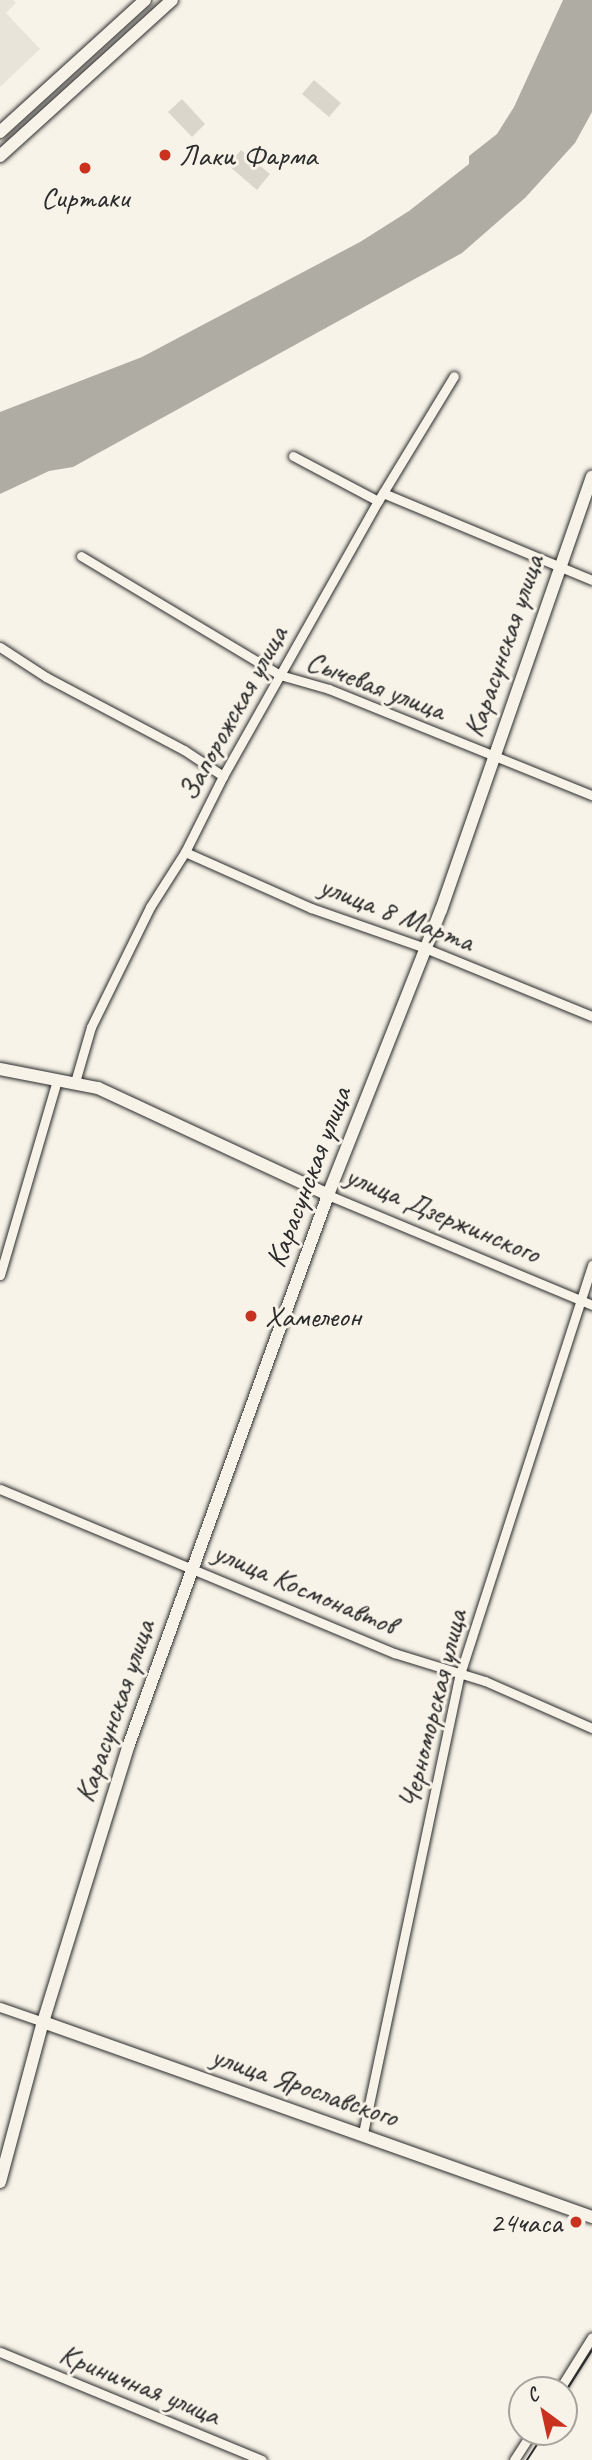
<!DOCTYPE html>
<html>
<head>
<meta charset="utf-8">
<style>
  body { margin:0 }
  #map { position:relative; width:592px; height:2460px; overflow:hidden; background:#f7f3e8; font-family:Caveat,sans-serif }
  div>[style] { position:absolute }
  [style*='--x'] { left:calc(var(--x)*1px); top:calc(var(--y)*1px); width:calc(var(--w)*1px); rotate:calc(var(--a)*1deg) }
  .built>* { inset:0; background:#e8e4da }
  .green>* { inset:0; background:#dad6cc }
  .water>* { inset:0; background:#afaca4 }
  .roads { filter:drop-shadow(0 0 2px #2b2b2b) drop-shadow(0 0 2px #2b2b2b) }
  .street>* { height:9px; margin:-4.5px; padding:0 4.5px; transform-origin:4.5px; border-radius:4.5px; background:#f7f3e8 }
  .secondary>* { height:12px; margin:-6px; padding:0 6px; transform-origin:6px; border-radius:6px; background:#f7f3e8 }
  .tram>* { height:2px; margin:-1px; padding:0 1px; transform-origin:1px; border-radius:1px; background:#2b2b2b }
  .dots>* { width:19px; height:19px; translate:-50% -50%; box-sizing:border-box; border:4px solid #f7f3e8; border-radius:50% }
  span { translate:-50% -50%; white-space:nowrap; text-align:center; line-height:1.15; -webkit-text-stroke:6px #f7f3e8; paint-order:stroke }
  .poi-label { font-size:30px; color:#2b2b2b }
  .left { translate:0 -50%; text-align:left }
  .right { translate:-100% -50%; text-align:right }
  .street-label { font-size:30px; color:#2b2b2b }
  .north { position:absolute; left:508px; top:2376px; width:70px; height:70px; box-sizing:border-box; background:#f7f3e8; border:2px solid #a5a39c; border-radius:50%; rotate:327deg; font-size:19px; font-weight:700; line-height:28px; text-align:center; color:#2b2b2b }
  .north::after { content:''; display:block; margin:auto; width:24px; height:32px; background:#c8321e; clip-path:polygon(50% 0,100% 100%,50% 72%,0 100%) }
</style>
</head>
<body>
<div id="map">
  <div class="built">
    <i style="clip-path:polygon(0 0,13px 0,16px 3px,6px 13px,40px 49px,0 87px)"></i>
  </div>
  <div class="green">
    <i style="clip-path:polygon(156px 0,164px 0,0 150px,0 142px)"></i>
    <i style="clip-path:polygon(314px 80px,341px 103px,329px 117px,302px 94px)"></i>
    <i style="clip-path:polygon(182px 99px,205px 124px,192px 137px,168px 112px)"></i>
    <i style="clip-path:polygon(241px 150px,270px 174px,257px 190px,228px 165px)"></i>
  </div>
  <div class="water">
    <i style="clip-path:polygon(563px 0,592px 0,592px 112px,575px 143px,525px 198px,462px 253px,73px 467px,49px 471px,0 494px,0 412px,142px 357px,360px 242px,409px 211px,469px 164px,469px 156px,497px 134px,514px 107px)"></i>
  </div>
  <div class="roads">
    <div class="street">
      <i style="--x:293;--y:456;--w:96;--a:27.9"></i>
      <i style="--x:383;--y:493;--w:226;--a:22.6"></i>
      <i style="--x:81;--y:556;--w:232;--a:30.9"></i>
      <i style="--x:280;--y:675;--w:51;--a:15.9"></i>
      <i style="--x:329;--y:689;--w:284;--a:22"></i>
      <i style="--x:0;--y:647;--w:55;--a:33.1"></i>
      <i style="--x:46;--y:677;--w:156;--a:27.9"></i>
      <i style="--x:184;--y:750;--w:47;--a:33.7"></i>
      <i style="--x:185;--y:852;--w:138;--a:24"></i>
      <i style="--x:311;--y:908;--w:121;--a:19.3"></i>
      <i style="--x:425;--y:948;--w:180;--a:22.2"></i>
      <i style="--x:75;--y:1082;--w:57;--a:-73.8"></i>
      <i style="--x:91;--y:1027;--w:134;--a:-63.8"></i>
      <i style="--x:150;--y:907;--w:65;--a:-57.5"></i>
      <i style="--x:185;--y:852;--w:85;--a:-63.4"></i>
      <i style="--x:223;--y:776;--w:316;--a:-60.6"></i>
      <i style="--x:378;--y:501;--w:146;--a:-58.7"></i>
      <i style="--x:328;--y:1195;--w:286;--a:22.6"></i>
      <i style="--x:0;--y:1275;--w:203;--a:-73.7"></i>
      <i style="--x:0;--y:1489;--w:427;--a:22.6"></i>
      <i style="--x:394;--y:1653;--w:95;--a:17.1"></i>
      <i style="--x:485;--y:1681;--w:117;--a:23.7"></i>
      <i style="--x:0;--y:2007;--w:46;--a:19.2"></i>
      <i style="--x:363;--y:2133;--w:469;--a:-78.1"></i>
      <i style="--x:460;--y:1674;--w:430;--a:-72.1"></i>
      <i style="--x:0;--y:2352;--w:283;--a:22.4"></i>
      <i style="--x:559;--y:2390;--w:62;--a:-58.1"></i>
      <i style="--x:514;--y:2460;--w:33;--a:-57"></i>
    </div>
    <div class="secondary">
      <i style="--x:0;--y:132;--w:196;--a:-42.3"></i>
      <i style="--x:0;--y:156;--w:232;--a:-42.2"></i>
      <i style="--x:0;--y:1069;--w:100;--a:11"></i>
      <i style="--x:98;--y:1088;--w:254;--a:24.9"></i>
      <i style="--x:43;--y:2022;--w:583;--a:19.55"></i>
      <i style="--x:0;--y:2182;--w:166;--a:-75"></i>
      <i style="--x:43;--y:2022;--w:288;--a:-72.8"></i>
      <i style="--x:128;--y:1747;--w:587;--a:-70.08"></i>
      <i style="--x:328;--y:1195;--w:307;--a:-68.4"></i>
      <i style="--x:441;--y:910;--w:459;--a:-70.8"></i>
    </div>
  </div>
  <div class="tram">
    <i style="--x:564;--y:2394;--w:52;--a:-57.5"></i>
    <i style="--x:527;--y:2460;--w:33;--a:-57"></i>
  </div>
  <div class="dots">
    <i style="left:165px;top:155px;background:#c8321e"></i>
    <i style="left:85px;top:168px;background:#c8321e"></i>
    <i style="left:251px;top:1316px;background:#c8321e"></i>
    <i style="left:576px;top:2222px;background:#c8321e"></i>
  </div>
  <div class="poi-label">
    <span class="left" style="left:179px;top:155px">Лаки Фарма</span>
    <span style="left:85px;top:197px">Сиртаки</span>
    <span class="left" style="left:265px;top:1316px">Хамелеон</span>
    <span class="right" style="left:562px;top:2222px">24часа</span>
  </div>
  <div class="street-label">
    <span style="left:503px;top:646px;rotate:-71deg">Карасунская улица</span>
    <span style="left:376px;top:685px;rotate:21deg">Сычевая улица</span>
    <span style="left:232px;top:713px;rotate:-61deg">Запорожская улица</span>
    <span style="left:397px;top:913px;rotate:21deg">улица 8 Марта</span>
    <span style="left:308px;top:1177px;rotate:-69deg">Карасунская улица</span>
    <span style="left:443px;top:1214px;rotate:23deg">улица Дзержинского</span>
    <span style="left:305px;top:1588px;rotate:23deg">улица Космонавтов</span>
    <span style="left:432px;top:1709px;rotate:-76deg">Черноморская улица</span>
    <span style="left:114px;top:1711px;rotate:-71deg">Карасунская улица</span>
    <span style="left:305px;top:2086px;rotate:19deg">улица Ярославского</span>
    <span style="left:140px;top:2384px;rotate:22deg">Криничная улица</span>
  </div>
  <div class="north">С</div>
</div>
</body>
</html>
